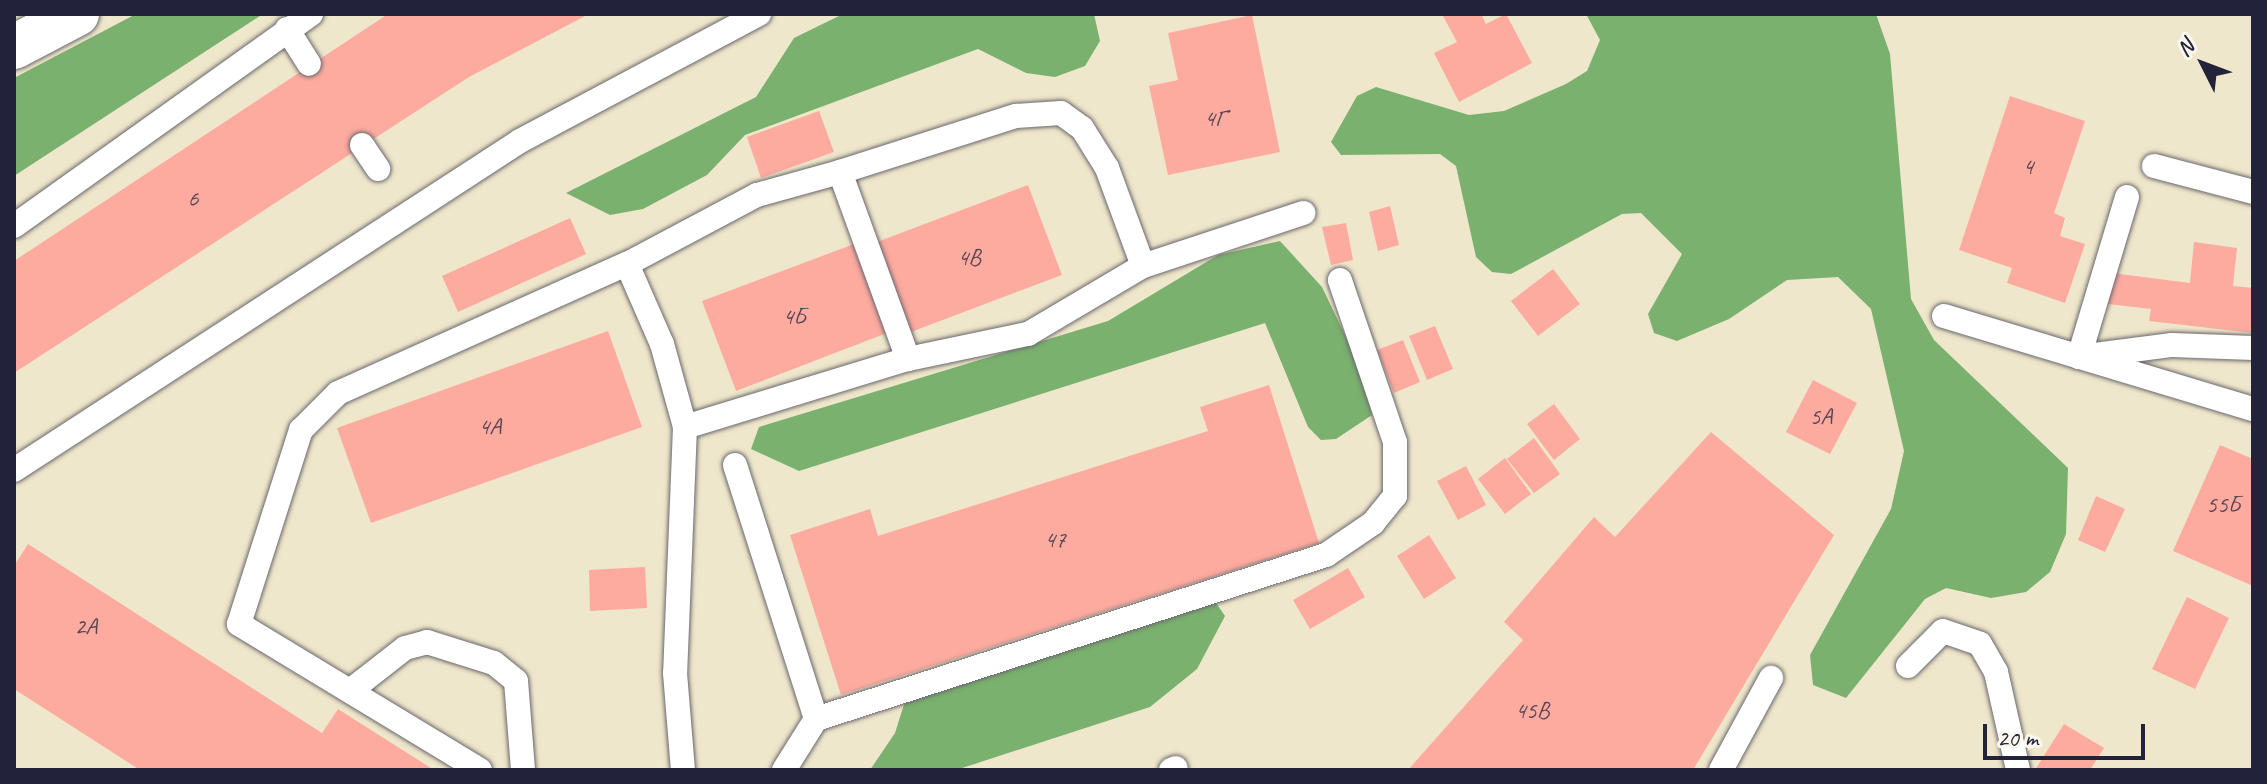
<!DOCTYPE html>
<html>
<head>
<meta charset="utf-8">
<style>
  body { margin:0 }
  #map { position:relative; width:2267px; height:784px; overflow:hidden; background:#efe7cb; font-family:Caveat,sans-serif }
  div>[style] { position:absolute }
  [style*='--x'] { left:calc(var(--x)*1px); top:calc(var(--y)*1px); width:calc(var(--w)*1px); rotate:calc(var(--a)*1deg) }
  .forest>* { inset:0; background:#7ab16e }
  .building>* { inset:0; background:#fdaa9f }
  .roads { filter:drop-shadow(0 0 2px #6a676d) drop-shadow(0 0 2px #6a676d) }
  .service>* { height:24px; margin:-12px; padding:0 12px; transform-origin:12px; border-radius:12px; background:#fff }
  .minor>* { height:44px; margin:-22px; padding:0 22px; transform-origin:22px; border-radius:22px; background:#fff }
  span { translate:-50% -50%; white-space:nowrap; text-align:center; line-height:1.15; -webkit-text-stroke:6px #fbf7ec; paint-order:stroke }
  .number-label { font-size:24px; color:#594454 }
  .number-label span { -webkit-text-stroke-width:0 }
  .frame { position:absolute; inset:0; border:16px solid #22223b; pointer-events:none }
  .north { position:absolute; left:2163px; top:24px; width:80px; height:80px; -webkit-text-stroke:6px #fbf7ec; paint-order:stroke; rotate:312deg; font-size:22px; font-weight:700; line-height:32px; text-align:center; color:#22223b }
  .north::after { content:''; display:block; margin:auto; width:28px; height:36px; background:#22223b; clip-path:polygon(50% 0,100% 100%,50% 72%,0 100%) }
  .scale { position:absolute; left:1983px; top:724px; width:162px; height:36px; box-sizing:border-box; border:4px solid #22223b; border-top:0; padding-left:10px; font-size:24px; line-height:28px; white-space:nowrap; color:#22223b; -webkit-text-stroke:6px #fbf7ec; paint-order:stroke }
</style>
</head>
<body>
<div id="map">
  <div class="forest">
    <i style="clip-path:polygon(136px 14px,263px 14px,14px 176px,14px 78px)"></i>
    <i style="clip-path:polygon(843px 14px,1094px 14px,1100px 41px,1085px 66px,1055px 77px,1026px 73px,978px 49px,910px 74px,745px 135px,707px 175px,643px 209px,610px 215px,566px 193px,756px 97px,794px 38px)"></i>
    <i style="clip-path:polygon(1586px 14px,1876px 14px,1890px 54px,1911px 299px,1934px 340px,2068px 468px,2066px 534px,2050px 572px,2026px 592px,1991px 598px,1946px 588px,1925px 599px,1846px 698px,1813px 685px,1810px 655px,1891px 509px,1904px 451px,1871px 309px,1838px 277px,1787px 280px,1729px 319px,1677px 341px,1654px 333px,1648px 314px,1682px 254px,1641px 213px,1622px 214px,1511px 274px,1492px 272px,1476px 257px,1456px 166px,1440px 154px,1341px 155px,1331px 142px,1357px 96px,1376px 87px,1469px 115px,1504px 111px,1566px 84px,1587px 71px,1600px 40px)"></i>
    <i style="clip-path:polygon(1280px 241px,1322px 287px,1356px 358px,1372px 415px,1336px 439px,1321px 440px,1308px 427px,1265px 323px,799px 471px,751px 449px,759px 427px,1108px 321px,1218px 255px)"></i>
    <i style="clip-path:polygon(1214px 600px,1225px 616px,1197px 669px,1150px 707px,956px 770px,870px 770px,895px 733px,906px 698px)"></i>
  </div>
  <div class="building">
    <i style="clip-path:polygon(388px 14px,589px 14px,469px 77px,14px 373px,14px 261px)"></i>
    <i style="clip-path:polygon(1481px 14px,1486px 24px,1506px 14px,1532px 63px,1459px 102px,1434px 53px,1457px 42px,1443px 16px)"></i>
    <i style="clip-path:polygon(1252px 15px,1280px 152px,1168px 175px,1149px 86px,1178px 80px,1168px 33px)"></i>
    <i style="clip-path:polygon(2010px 96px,2085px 121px,2054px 213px,2065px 218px,2060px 236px,2085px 244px,2065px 303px,2007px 283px,2012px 268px,1959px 250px)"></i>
    <i style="clip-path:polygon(819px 111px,834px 152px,761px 178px,747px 137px)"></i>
    <i style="clip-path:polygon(1028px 185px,1062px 275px,911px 332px,877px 242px)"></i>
    <i style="clip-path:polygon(1390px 206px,1399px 245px,1378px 251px,1369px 212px)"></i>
    <i style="clip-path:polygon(570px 218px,586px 254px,458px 312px,442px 276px)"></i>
    <i style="clip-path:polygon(1346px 223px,1353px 260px,1331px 265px,1322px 227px)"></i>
    <i style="clip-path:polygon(2194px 242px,2237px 248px,2233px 286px,2253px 288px,2253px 333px,2149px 321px,2151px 309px,2108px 304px,2112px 273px,2190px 283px)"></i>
    <i style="clip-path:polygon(854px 244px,887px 333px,736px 391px,702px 301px)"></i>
    <i style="clip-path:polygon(1553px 269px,1580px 304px,1538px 336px,1511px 301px)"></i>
    <i style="clip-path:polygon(1435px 326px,1453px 369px,1427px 380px,1409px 336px)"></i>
    <i style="clip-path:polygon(608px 331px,642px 427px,371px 523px,337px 428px)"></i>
    <i style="clip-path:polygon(1403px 340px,1420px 382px,1394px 393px,1377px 350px)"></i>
    <i style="clip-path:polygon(1813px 380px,1857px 403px,1830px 454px,1786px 432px)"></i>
    <i style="clip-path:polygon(1269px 385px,1319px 543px,841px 695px,790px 535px,870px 509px,878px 536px,1208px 431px,1200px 407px)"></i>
    <i style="clip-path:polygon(1554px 404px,1580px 439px,1554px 460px,1527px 424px)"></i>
    <i style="clip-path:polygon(1711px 432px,1834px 535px,1693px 770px,1408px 770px,1523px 640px,1504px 622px,1594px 517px,1615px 537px)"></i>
    <i style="clip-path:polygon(1534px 438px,1560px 474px,1534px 493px,1507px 459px)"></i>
    <i style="clip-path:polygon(2220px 445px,2253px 459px,2253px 586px,2173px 551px)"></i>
    <i style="clip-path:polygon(1505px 458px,1531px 494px,1505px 514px,1478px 479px)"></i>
    <i style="clip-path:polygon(1466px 466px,1486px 505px,1458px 520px,1437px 481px)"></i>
    <i style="clip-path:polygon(2096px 496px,2125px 509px,2105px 552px,2078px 540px)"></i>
    <i style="clip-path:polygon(1429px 535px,1456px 578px,1424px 599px,1397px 556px)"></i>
    <i style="clip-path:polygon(28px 544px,322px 733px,338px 709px,434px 770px,140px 770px,14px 689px,14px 566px)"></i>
    <i style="clip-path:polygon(645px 567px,647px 608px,590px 611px,589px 570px)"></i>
    <i style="clip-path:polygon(1348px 568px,1365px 597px,1310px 629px,1293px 600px)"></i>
    <i style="clip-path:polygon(2187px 597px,2229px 618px,2195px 689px,2152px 669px)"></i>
    <i style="clip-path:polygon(2064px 724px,2104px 748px,2090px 770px,2035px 770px)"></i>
  </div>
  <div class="roads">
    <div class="service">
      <i style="--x:287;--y:29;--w:41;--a:57.8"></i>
      <i style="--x:362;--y:145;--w:29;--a:56"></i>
      <i style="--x:2154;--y:166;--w:102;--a:14.7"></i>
      <i style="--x:840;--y:172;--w:185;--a:-17.7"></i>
      <i style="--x:1016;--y:116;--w:45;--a:-3.8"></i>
      <i style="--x:1061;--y:113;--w:26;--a:36"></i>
      <i style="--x:1082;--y:128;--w:47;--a:58"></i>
      <i style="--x:1107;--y:168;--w:104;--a:69.8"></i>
      <i style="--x:2127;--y:197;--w:167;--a:106.7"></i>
      <i style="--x:2079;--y:357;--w:94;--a:-7.4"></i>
      <i style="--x:2172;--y:345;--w:81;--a:2.1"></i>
      <i style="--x:14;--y:226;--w:365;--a:-35.5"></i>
      <i style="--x:627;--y:264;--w:87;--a:66.4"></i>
      <i style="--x:662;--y:344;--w:86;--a:74.5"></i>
      <i style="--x:685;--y:427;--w:246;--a:92.3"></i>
      <i style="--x:675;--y:673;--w:97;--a:85.3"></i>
      <i style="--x:1944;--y:316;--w:323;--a:16.8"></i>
      <i style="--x:685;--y:427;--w:233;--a:-17"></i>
      <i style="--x:735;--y:465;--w:267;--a:72.3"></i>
      <i style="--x:14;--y:470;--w:604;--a:-33.03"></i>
      <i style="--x:520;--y:141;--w:271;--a:-28"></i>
      <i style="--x:1908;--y:666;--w:49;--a:-45"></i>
      <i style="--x:1943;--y:631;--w:39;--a:19"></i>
      <i style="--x:1980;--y:644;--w:32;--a:60"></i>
      <i style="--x:1996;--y:672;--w:100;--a:77.3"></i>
      <i style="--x:350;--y:691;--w:70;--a:-38"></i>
      <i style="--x:405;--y:648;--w:23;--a:-15"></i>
      <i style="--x:427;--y:642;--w:70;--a:17.4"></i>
      <i style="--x:494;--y:663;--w:28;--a:39"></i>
      <i style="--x:516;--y:681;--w:89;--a:85.5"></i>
      <i style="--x:480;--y:770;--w:282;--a:-148.8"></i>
      <i style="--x:239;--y:624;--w:204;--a:-72.3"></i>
      <i style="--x:301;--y:430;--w:52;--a:-45"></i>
      <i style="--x:338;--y:393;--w:316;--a:-24.1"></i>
      <i style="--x:627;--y:264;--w:147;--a:-28"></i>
      <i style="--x:757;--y:195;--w:86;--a:-15.5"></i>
      <i style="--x:840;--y:172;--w:199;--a:70"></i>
      <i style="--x:908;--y:359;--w:123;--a:-11.8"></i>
      <i style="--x:1028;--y:334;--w:134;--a:-30.6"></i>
      <i style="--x:1143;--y:266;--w:169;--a:-18.3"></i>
      <i style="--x:784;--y:770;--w:60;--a:-57.9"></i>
      <i style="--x:816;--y:719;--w:536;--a:-17.83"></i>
      <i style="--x:1326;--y:555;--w:57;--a:-34.2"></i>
      <i style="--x:1373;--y:523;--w:35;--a:-51"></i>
      <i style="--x:1395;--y:496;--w:54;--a:-90"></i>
      <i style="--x:1395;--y:442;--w:171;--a:-108.8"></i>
      <i style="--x:1171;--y:770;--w:5;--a:-22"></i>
      <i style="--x:1721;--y:770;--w:105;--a:-61.5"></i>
    </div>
    <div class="minor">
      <i style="--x:14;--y:47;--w:71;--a:-27.6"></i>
    </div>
  </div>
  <div class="number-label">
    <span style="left:1215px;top:119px">4Г</span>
    <span style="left:2028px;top:167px">4</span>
    <span style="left:193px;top:199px">6</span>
    <span style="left:969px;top:258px">4В</span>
    <span style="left:794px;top:317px">4Б</span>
    <span style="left:1821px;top:417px">5А</span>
    <span style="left:490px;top:427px">4А</span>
    <span style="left:2223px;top:505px">55Б</span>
    <span style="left:1055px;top:540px">47</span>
    <span style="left:86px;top:627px">2А</span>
    <span style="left:1532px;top:711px">45В</span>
  </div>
  <div class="frame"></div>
  <div class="north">N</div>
  <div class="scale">20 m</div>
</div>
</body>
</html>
